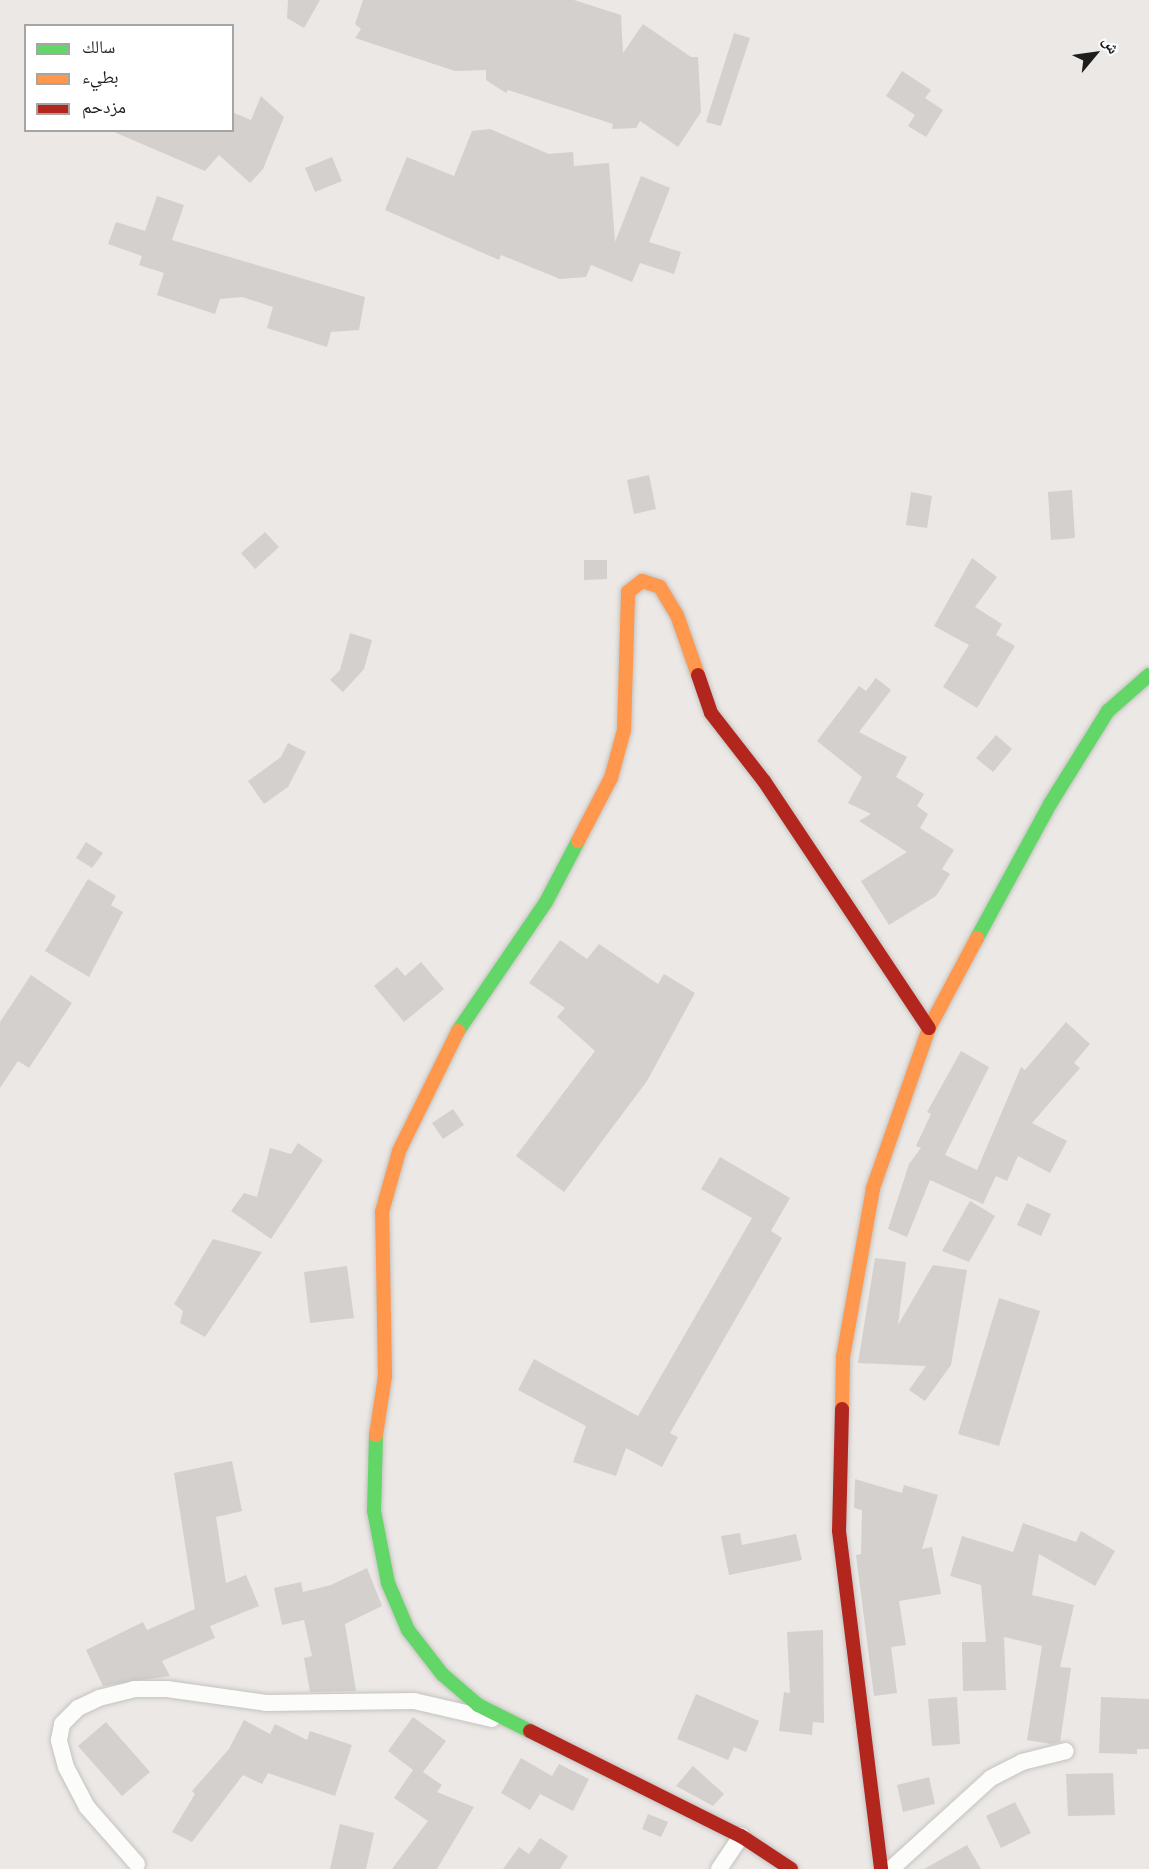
<!DOCTYPE html>
<html>
<head>
<meta charset="utf-8">
<style>
  body { margin:0 }
  #map { position:relative; width:1149px; height:1869px; overflow:hidden; background:#ebe8e5; font-family:"DM Sans","Noto Naskh Arabic",sans-serif }
  div>[style] { position:absolute }
  [style*='--x'] { left:calc(var(--x)*1px); top:calc(var(--y)*1px); width:calc(var(--w)*1px); rotate:calc(var(--a)*1deg) }
  .building>* { inset:0; background:#d3d0ce }
  .roads { filter:drop-shadow(0 0 2px #c4c3c1) drop-shadow(0 0 2px #c4c3c1) }
  .street>* { height:16px; margin:-8px; padding:0 8px; transform-origin:8px; border-radius:8px; background:#fcfcfb }
  .fast>* { height:14px; margin:-7px; padding:0 7px; transform-origin:7px; border-radius:7px; background:#63d668 }
  .slow>* { height:14px; margin:-7px; padding:0 7px; transform-origin:7px; border-radius:7px; background:#ff974d }
  .jam>* { height:14px; margin:-7px; padding:0 7px; transform-origin:7px; border-radius:7px; background:#b3261e }
  span { translate:-50% -50%; white-space:nowrap; text-align:center; line-height:1.15; -webkit-text-stroke:6px #fff; paint-order:stroke }
  .legend { position:absolute; left:24px; top:24px; width:210px; height:108px; box-sizing:border-box; background:#fff; border:2px solid #a5a5a5; margin:0; padding:8px 10px; list-style:none; font-size:18px; color:#1d1d1d }
  .legend li { display:flex; align-items:center; gap:12px; height:30px }
  .legend b { width:30px; border:2px solid #a5a5a5 }
  .north { position:absolute; left:1065px; top:24px; width:60px; height:60px; -webkit-text-stroke:4px #fff; paint-order:stroke; rotate:61deg; font-size:16px; font-weight:700; line-height:24px; text-align:center; color:#1d1d1d }
  .north::after { content:''; display:block; margin:auto; width:21px; height:27px; background:#1d1d1d; clip-path:polygon(50% 0,100% 100%,50% 72%,0 100%) }
</style>
</head>
<body>
<div id="map">
  <div class="building">
    <i style="clip-path:polygon(288px 0,320px 0,304px 28px,287px 18px)"></i>
    <i style="clip-path:polygon(363px 0,574px 0,621px 15px,623px 53px,643px 24px,691px 57px,698px 57px,701px 112px,678px 147px,640px 121px,636px 128px,612px 129px,613px 124px,508px 90px,506px 93px,486px 80px,486px 70px,455px 71px,355px 38px,361px 29px,355px 24px)"></i>
    <i style="clip-path:polygon(734px 33px,750px 38px,721px 126px,706px 122px)"></i>
    <i style="clip-path:polygon(902px 71px,931px 90px,925px 98px,943px 110px,926px 137px,908px 126px,915px 115px,886px 96px)"></i>
    <i style="clip-path:polygon(261px 96px,284px 117px,263px 169px,250px 183px,219px 155px,205px 171px,114px 132px,232px 130px,232px 112px,251px 120px)"></i>
    <i style="clip-path:polygon(490px 129px,549px 154px,573px 152px,574px 166px,609px 163px,615px 242px,641px 176px,670px 188px,649px 242px,681px 252px,674px 274px,640px 263px,632px 282px,591px 265px,586px 277px,560px 279px,501px 255px,499px 260px,385px 210px,407px 157px,454px 176px,472px 131px)"></i>
    <i style="clip-path:polygon(332px 157px,342px 181px,315px 192px,305px 168px)"></i>
    <i style="clip-path:polygon(157px 196px,184px 205px,172px 240px,365px 297px,359px 330px,331px 332px,327px 347px,267px 328px,273px 307px,242px 297px,220px 299px,215px 314px,157px 295px,164px 273px,139px 265px,142px 256px,108px 244px,116px 222px,145px 231px)"></i>
    <i style="clip-path:polygon(649px 475px,656px 509px,634px 514px,627px 480px)"></i>
    <i style="clip-path:polygon(1072px 490px,1075px 538px,1051px 540px,1048px 492px)"></i>
    <i style="clip-path:polygon(911px 492px,932px 496px,927px 528px,906px 525px)"></i>
    <i style="clip-path:polygon(265px 532px,279px 547px,255px 569px,241px 553px)"></i>
    <i style="clip-path:polygon(972px 558px,997px 577px,975px 607px,1002px 624px,996px 635px,1015px 646px,977px 708px,943px 687px,969px 645px,934px 626px)"></i>
    <i style="clip-path:polygon(584px 560px,607px 560px,607px 579px,584px 580px)"></i>
    <i style="clip-path:polygon(350px 633px,372px 640px,364px 669px,343px 692px,330px 680px,340px 670px)"></i>
    <i style="clip-path:polygon(876px 678px,891px 690px,859px 732px,907px 757px,896px 777px,924px 794px,917px 806px,928px 814px,920px 828px,954px 850px,942px 869px,950px 874px,936px 896px,889px 925px,861px 881px,907px 852px,859px 821px,871px 814px,848px 803px,862px 777px,817px 741px,859px 686px,866px 691px)"></i>
    <i style="clip-path:polygon(996px 735px,1012px 749px,993px 772px,976px 758px)"></i>
    <i style="clip-path:polygon(288px 743px,306px 752px,288px 787px,264px 804px,248px 781px,281px 757px)"></i>
    <i style="clip-path:polygon(86px 842px,103px 853px,92px 868px,76px 858px)"></i>
    <i style="clip-path:polygon(88px 879px,116px 896px,111px 905px,123px 912px,89px 977px,45px 951px)"></i>
    <i style="clip-path:polygon(560px 940px,587px 959px,599px 944px,658px 984px,664px 974px,695px 993px,647px 1081px,564px 1192px,516px 1156px,595px 1051px,557px 1017px,565px 1008px,529px 983px)"></i>
    <i style="clip-path:polygon(421px 962px,444px 989px,404px 1022px,374px 986px,397px 967px,405px 976px)"></i>
    <i style="clip-path:polygon(31px 975px,72px 1003px,29px 1068px,18px 1061px,0 1088px,0 1022px)"></i>
    <i style="clip-path:polygon(1066px 1022px,1090px 1044px,1074px 1063px,1080px 1068px,1032px 1123px,1067px 1141px,1050px 1173px,1018px 1156px,1007px 1181px,996px 1176px,983px 1204px,930px 1180px,907px 1237px,888px 1229px,909px 1164px,921px 1148px,916px 1146px,931px 1114px,927px 1112px,961px 1051px,989px 1067px,945px 1155px,977px 1170px,1021px 1067px,1025px 1070px)"></i>
    <i style="clip-path:polygon(453px 1109px,464px 1125px,443px 1139px,432px 1123px)"></i>
    <i style="clip-path:polygon(298px 1143px,323px 1160px,271px 1239px,231px 1211px,244px 1193px,257px 1197px,270px 1148px,291px 1154px)"></i>
    <i style="clip-path:polygon(720px 1157px,790px 1198px,771px 1231px,782px 1238px,670px 1433px,678px 1437px,662px 1467px,626px 1448px,616px 1476px,573px 1462px,586px 1426px,518px 1390px,534px 1359px,638px 1416px,752px 1218px,701px 1189px)"></i>
    <i style="clip-path:polygon(970px 1201px,995px 1216px,969px 1262px,942px 1251px)"></i>
    <i style="clip-path:polygon(1027px 1203px,1051px 1214px,1041px 1236px,1017px 1225px)"></i>
    <i style="clip-path:polygon(213px 1239px,262px 1252px,205px 1337px,180px 1323px,183px 1311px,174px 1304px)"></i>
    <i style="clip-path:polygon(875px 1258px,906px 1262px,898px 1325px,933px 1265px,967px 1270px,951px 1365px,925px 1401px,909px 1390px,926px 1366px,858px 1363px)"></i>
    <i style="clip-path:polygon(347px 1266px,354px 1318px,310px 1323px,304px 1272px)"></i>
    <i style="clip-path:polygon(999px 1298px,1040px 1311px,999px 1446px,958px 1434px)"></i>
    <i style="clip-path:polygon(232px 1461px,242px 1511px,216px 1517px,226px 1583px,246px 1575px,259px 1606px,210px 1626px,215px 1638px,162px 1661px,170px 1676px,103px 1686px,86px 1650px,143px 1622px,147px 1630px,195px 1609px,174px 1473px)"></i>
    <i style="clip-path:polygon(855px 1479px,902px 1493px,904px 1485px,938px 1495px,922px 1549px,932px 1547px,941px 1594px,899px 1601px,906px 1645px,891px 1647px,897px 1693px,874px 1696px,856px 1555px,861px 1554px,862px 1510px,854px 1508px)"></i>
    <i style="clip-path:polygon(1023px 1523px,1076px 1542px,1081px 1531px,1115px 1551px,1095px 1586px,1039px 1554px,1032px 1595px,1074px 1605px,1060px 1667px,1071px 1668px,1060px 1742px,1051px 1744px,1027px 1740px,1042px 1646px,1004px 1637px,1006px 1690px,963px 1691px,962px 1642px,986px 1642px,981px 1585px,950px 1576px,962px 1536px,1013px 1552px)"></i>
    <i style="clip-path:polygon(740px 1533px,742px 1545px,796px 1534px,802px 1560px,729px 1575px,721px 1536px)"></i>
    <i style="clip-path:polygon(367px 1568px,382px 1606px,345px 1624px,356px 1691px,310px 1692px,304px 1658px,312px 1656px,304px 1620px,282px 1625px,274px 1588px,301px 1582px,303px 1592px,331px 1585px)"></i>
    <i style="clip-path:polygon(823px 1630px,824px 1723px,813px 1722px,812px 1735px,779px 1731px,784px 1692px,790px 1693px,787px 1632px)"></i>
    <i style="clip-path:polygon(696px 1694px,759px 1721px,746px 1752px,734px 1747px,728px 1760px,677px 1739px)"></i>
    <i style="clip-path:polygon(957px 1697px,960px 1744px,932px 1746px,928px 1699px)"></i>
    <i style="clip-path:polygon(1101px 1697px,1149px 1699px,1149px 1749px,1137px 1749px,1137px 1754px,1099px 1753px)"></i>
    <i style="clip-path:polygon(413px 1717px,446px 1741px,423px 1772px,442px 1785px,437px 1792px,474px 1807px,437px 1869px,392px 1869px,428px 1821px,394px 1798px,413px 1770px,388px 1751px)"></i>
    <i style="clip-path:polygon(244px 1720px,270px 1734px,275px 1724px,307px 1740px,310px 1731px,352px 1745px,335px 1796px,268px 1773px,262px 1784px,243px 1775px,192px 1842px,172px 1832px,195px 1794px,192px 1791px,229px 1749px)"></i>
    <i style="clip-path:polygon(106px 1722px,150px 1772px,122px 1796px,78px 1746px)"></i>
    <i style="clip-path:polygon(521px 1758px,552px 1776px,559px 1764px,589px 1779px,573px 1811px,540px 1794px,530px 1810px,501px 1793px)"></i>
    <i style="clip-path:polygon(693px 1766px,724px 1794px,713px 1806px,676px 1786px)"></i>
    <i style="clip-path:polygon(1113px 1773px,1115px 1815px,1068px 1816px,1066px 1774px)"></i>
    <i style="clip-path:polygon(929px 1777px,935px 1804px,903px 1812px,897px 1785px)"></i>
    <i style="clip-path:polygon(1015px 1802px,1031px 1833px,1001px 1848px,986px 1816px)"></i>
    <i style="clip-path:polygon(648px 1814px,668px 1822px,661px 1837px,642px 1829px)"></i>
    <i style="clip-path:polygon(340px 1824px,374px 1833px,366px 1869px,330px 1869px)"></i>
    <i style="clip-path:polygon(540px 1838px,568px 1856px,560px 1869px,503px 1869px,519px 1847px,529px 1854px)"></i>
    <i style="clip-path:polygon(967px 1845px,981px 1869px,924px 1869px)"></i>
  </div>
  <div class="roads">
    <div class="street">
      <i style="--x:137;--y:1864;--w:76;--a:-131.3"></i>
      <i style="--x:87;--y:1807;--w:45;--a:-117.7"></i>
      <i style="--x:66;--y:1767;--w:28;--a:-105"></i>
      <i style="--x:59;--y:1740;--w:16;--a:-79"></i>
      <i style="--x:62;--y:1724;--w:23;--a:-45"></i>
      <i style="--x:78;--y:1708;--w:23;--a:-25"></i>
      <i style="--x:99;--y:1698;--w:36;--a:-14"></i>
      <i style="--x:134;--y:1689;--w:33;--a:0"></i>
      <i style="--x:167;--y:1689;--w:100;--a:8"></i>
      <i style="--x:266;--y:1703;--w:148;--a:-0.8"></i>
      <i style="--x:414;--y:1701;--w:80;--a:13"></i>
      <i style="--x:719;--y:1869;--w:40;--a:-56"></i>
      <i style="--x:891;--y:1869;--w:135;--a:-42.3"></i>
      <i style="--x:991;--y:1778;--w:35;--a:-27"></i>
      <i style="--x:1022;--y:1762;--w:45;--a:-14"></i>
    </div>
    <div class="fast">
      <i style="--x:977;--y:938;--w:153;--a:-61.4"></i>
      <i style="--x:1050;--y:804;--w:110;--a:-58.1"></i>
      <i style="--x:1108;--y:711;--w:55;--a:-41.3"></i>
      <i style="--x:458;--y:1031;--w:156;--a:-55.7"></i>
      <i style="--x:546;--y:902;--w:69;--a:-62.3"></i>
      <i style="--x:376;--y:1435;--w:76;--a:91.5"></i>
      <i style="--x:374;--y:1511;--w:73;--a:79"></i>
      <i style="--x:388;--y:1583;--w:51;--a:66.9"></i>
      <i style="--x:408;--y:1630;--w:56;--a:52.3"></i>
      <i style="--x:442;--y:1674;--w:48;--a:40.7"></i>
      <i style="--x:478;--y:1705;--w:58;--a:26.6"></i>
    </div>
    <div class="slow">
      <i style="--x:578;--y:841;--w:71;--a:-62.4"></i>
      <i style="--x:611;--y:778;--w:50;--a:-74.8"></i>
      <i style="--x:624;--y:730;--w:138;--a:-88.3"></i>
      <i style="--x:628;--y:592;--w:18;--a:-38"></i>
      <i style="--x:642;--y:581;--w:19;--a:18"></i>
      <i style="--x:660;--y:587;--w:33;--a:59"></i>
      <i style="--x:677;--y:615;--w:64;--a:70.7"></i>
      <i style="--x:842;--y:1409;--w:52;--a:-88.9"></i>
      <i style="--x:843;--y:1357;--w:172;--a:-79.9"></i>
      <i style="--x:873;--y:1188;--w:170;--a:-70.7"></i>
      <i style="--x:929;--y:1028;--w:102;--a:-61.9"></i>
      <i style="--x:376;--y:1435;--w:60;--a:-81.3"></i>
      <i style="--x:385;--y:1376;--w:164;--a:-91"></i>
      <i style="--x:382;--y:1212;--w:63;--a:-74.4"></i>
      <i style="--x:399;--y:1151;--w:134;--a:-63.8"></i>
    </div>
    <div class="jam">
      <i style="--x:698;--y:675;--w:40;--a:71.1"></i>
      <i style="--x:711;--y:713;--w:86;--a:52.1"></i>
      <i style="--x:764;--y:781;--w:297;--a:56.3"></i>
      <i style="--x:842;--y:1409;--w:122;--a:91.4"></i>
      <i style="--x:839;--y:1531;--w:341;--a:82.9"></i>
      <i style="--x:530;--y:1731;--w:236;--a:26.5"></i>
      <i style="--x:741;--y:1836;--w:60;--a:33.4"></i>
    </div>
  </div>
  <ul class="legend">
  <li><b style="height:8px;background:#63d668"></b>سالك</li>
  <li><b style="height:8px;background:#ff974d"></b>بطيء</li>
  <li><b style="height:8px;background:#b3261e"></b>مزدحم</li>
  </ul>
  <div class="north">ش</div>
</div>
</body>
</html>
